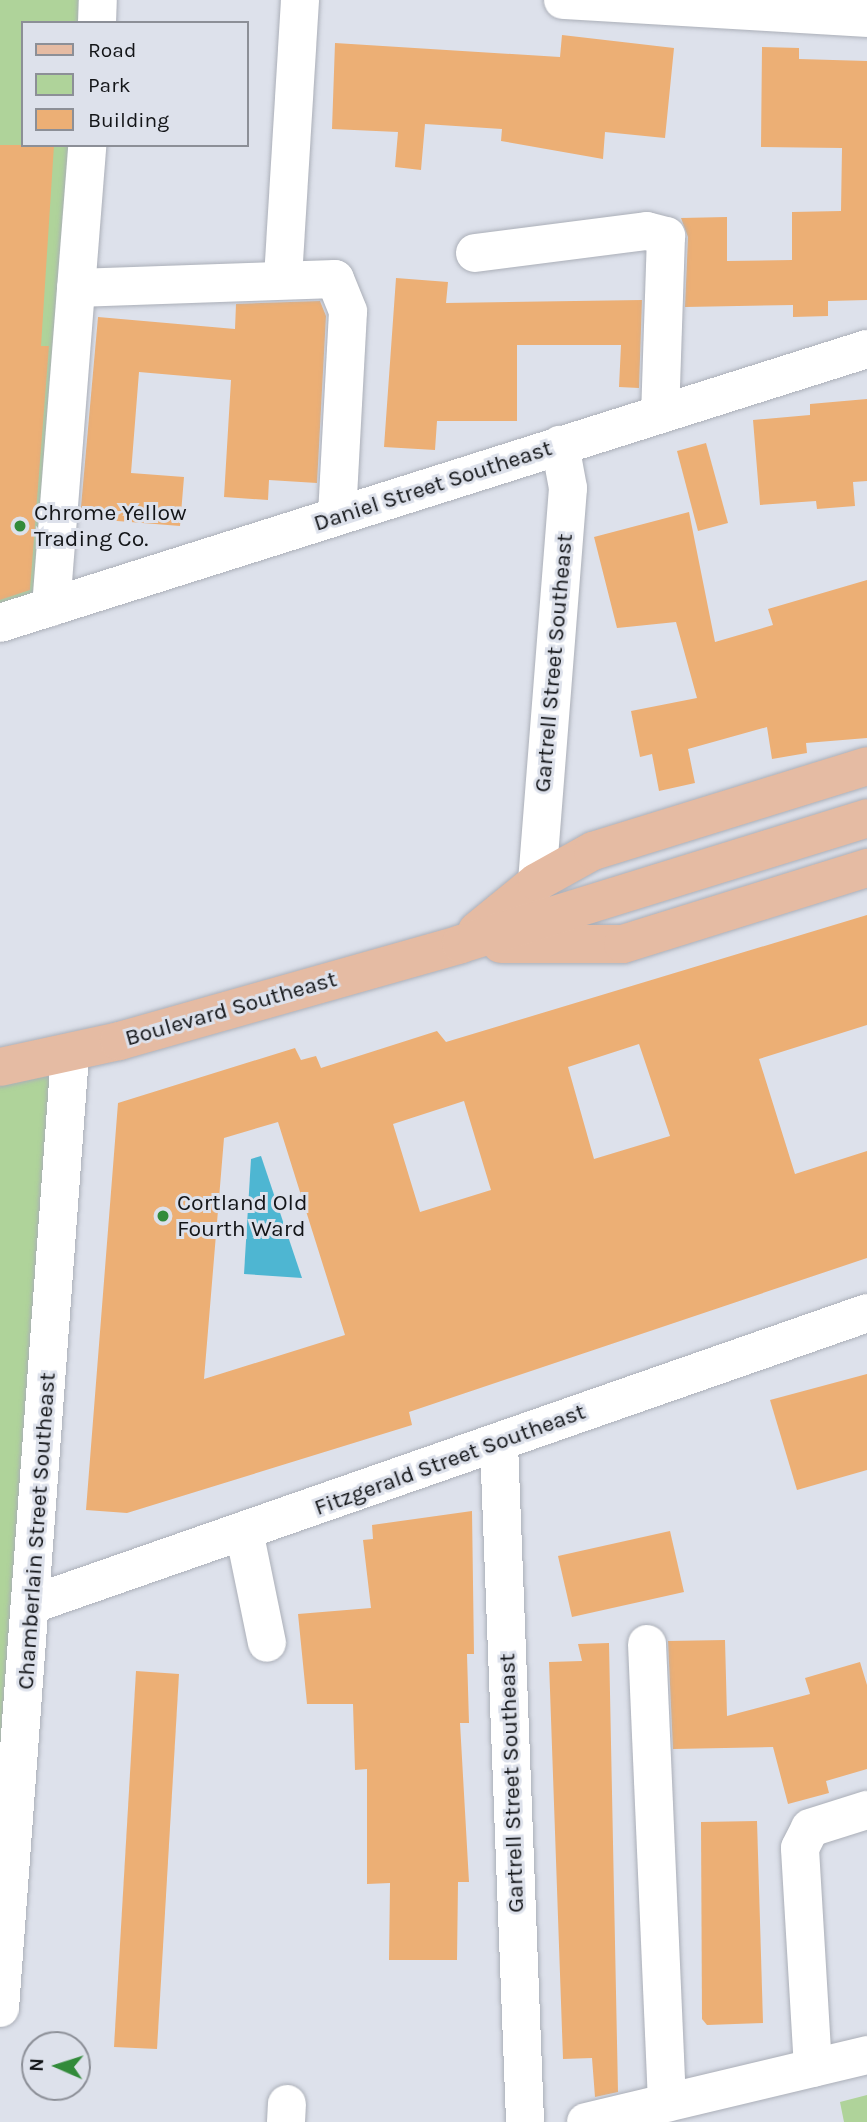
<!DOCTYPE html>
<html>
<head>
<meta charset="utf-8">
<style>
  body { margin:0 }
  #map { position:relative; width:867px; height:2122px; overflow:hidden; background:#dde1eb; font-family:Karla,sans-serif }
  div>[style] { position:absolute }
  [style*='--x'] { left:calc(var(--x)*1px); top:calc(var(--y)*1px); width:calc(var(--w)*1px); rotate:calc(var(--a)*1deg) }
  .green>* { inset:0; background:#afd39a }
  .water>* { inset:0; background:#4eb6d2 }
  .building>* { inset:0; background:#ecaf75 }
  .roads { filter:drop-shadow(0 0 2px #abafb8) drop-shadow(0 0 2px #abafb8) }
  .minor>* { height:38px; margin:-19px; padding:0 19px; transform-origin:19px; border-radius:19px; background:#fff }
  .major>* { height:38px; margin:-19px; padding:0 19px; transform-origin:19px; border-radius:19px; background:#e5bba3 }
  .dots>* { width:19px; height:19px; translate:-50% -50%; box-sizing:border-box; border:4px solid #dde1eb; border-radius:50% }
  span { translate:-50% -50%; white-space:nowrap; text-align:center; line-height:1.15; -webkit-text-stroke:6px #dde1eb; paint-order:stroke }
  .street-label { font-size:23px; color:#131518 }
  .poi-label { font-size:23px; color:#131518 }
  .left { translate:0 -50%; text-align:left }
  .legend { position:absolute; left:21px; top:21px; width:228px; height:126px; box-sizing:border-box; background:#dde1eb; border:2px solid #8c8f97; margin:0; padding:9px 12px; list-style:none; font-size:21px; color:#131518 }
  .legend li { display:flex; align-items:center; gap:14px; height:35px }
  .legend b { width:35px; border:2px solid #8c8f97 }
  .north { position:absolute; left:21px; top:2031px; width:70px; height:70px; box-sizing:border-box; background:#dde1eb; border:2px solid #8c8f97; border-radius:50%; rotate:273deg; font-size:19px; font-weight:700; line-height:28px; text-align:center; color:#131518 }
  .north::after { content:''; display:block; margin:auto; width:24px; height:32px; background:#328b3a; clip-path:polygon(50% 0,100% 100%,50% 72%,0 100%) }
</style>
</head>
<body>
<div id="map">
  <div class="green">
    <i style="clip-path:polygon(0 0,98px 0,97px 23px,23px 23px,23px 145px,87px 145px,51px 607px,0 623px)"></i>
    <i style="clip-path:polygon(70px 1054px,0 1992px,0 1067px)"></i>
    <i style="clip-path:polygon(867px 2095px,867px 2122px,844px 2122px,840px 2102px)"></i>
  </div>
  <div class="water">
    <i style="clip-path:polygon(261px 1156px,302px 1278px,244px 1274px,251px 1159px)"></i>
  </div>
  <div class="building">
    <i style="clip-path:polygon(562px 35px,674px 48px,665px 138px,605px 132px,603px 159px,501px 141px,502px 129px,425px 124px,421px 170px,395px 167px,398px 132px,332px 129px,335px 43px,560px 57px)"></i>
    <i style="clip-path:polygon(762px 47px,799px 48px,799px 59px,867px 61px,867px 300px,828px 301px,828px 316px,793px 317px,793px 305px,685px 307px,688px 237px,681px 218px,727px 217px,727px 261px,792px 260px,792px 212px,841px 211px,842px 148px,761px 147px)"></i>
    <i style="clip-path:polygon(0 145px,54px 145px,41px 346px,49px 346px,30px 590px,0 600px)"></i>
    <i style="clip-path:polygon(396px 278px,448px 282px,446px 303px,642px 300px,639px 388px,619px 387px,621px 345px,517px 345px,517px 421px,437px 421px,435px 450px,384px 447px)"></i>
    <i style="clip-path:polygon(320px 301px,326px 316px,317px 483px,269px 480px,268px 500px,224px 497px,231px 380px,139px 372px,131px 473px,184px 477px,180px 526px,80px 518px,98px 317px,235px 329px,236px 304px)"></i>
    <i style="clip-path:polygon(867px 399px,867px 481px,853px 482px,855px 506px,817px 509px,816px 501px,760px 505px,753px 420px,810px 415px,810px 404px)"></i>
    <i style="clip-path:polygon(706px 443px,728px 523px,698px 531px,677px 451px)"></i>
    <i style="clip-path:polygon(689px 512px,715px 642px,773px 625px,768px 609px,867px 580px,867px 738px,806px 743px,807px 753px,772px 759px,767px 727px,688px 749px,695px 783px,659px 791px,652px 754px,640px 757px,631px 711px,697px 698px,676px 622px,617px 628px,594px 537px)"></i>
    <i style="clip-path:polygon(evenodd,867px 915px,867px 1025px,759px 1059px,795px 1174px,867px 1151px,867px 1258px,409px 1412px,412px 1425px,127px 1513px,86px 1510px,118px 1103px,295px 1048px,301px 1060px,316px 1056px,321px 1068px,437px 1031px,446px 1042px,867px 915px,639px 1044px,670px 1136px,594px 1159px,568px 1067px,639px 1044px,867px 915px,464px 1101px,491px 1190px,420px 1212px,393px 1124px,464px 1101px,867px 915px,278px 1122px,345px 1335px,204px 1379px,224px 1138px,278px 1122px)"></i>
    <i style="clip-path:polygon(867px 1374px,867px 1470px,797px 1490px,770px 1400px)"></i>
    <i style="clip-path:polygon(472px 1511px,474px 1654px,467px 1654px,469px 1723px,460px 1723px,469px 1882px,458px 1882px,457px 1960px,389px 1960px,390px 1883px,367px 1884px,367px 1769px,355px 1770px,353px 1704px,307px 1704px,298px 1614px,371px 1608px,363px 1540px,373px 1539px,372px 1525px)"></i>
    <i style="clip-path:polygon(670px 1531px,684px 1592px,572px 1617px,558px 1556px)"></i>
    <i style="clip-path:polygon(725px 1640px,727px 1716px,810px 1694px,805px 1678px,860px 1662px,867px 1685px,867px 1769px,826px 1781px,829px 1793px,788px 1804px,773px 1747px,673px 1749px,668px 1641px)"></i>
    <i style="clip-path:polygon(609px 1643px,618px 2092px,595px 2097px,592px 2058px,563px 2059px,549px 1662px,582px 1661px,578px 1644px)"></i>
    <i style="clip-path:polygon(136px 1671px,179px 1674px,157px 2049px,114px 2047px)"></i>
    <i style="clip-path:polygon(757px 1821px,763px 2023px,707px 2025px,702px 2019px,701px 1822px)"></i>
  </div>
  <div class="roads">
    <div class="minor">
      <i style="--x:563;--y:0;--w:305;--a:3.4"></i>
      <i style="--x:97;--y:23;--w:23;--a:-88"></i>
      <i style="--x:475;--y:253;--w:173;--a:-7.3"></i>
      <i style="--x:647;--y:231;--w:20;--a:15"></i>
      <i style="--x:666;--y:236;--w:178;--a:91.9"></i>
      <i style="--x:283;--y:278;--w:279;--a:-86.5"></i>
      <i style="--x:76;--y:288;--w:259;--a:-2"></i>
      <i style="--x:335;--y:279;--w:35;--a:68"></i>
      <i style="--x:348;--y:312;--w:204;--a:93.1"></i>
      <i style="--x:51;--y:607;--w:463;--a:-85.5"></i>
      <i style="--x:0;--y:623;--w:909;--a:-17.54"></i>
      <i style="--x:537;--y:882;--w:395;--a:-85.5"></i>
      <i style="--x:568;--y:488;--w:44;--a:-100.5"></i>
      <i style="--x:499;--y:1444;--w:678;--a:87.8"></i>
      <i style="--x:244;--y:1531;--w:114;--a:78.4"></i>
      <i style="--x:33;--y:1604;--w:883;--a:-19.23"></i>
      <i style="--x:647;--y:1644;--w:459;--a:87.5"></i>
      <i style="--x:0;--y:2008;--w:957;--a:-85.8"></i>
      <i style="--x:813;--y:2068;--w:220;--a:-93.4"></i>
      <i style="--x:800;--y:1848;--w:22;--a:-63"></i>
      <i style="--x:810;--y:1828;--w:60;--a:-17.5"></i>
      <i style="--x:286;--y:2122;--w:18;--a:-87"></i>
      <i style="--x:586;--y:2122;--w:289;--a:-13.4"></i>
    </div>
    <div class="major">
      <i style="--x:477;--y:931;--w:77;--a:-39.2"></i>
      <i style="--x:537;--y:882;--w:64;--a:-29"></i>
      <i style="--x:593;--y:851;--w:287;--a:-17.2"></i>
      <i style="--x:501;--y:944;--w:122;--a:0"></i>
      <i style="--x:623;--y:944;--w:256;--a:-17.3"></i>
      <i style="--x:0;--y:1067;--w:122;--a:-12.3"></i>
      <i style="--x:119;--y:1041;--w:355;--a:-15.8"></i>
      <i style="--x:461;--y:944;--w:425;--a:-17.2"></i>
    </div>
  </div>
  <div class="dots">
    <i style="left:20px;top:526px;background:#328b3a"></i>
    <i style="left:163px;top:1216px;background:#328b3a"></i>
  </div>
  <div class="street-label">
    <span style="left:433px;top:486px;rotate:-18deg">Daniel Street Southeast</span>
    <span style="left:554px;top:663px;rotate:-85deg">Gartrell Street Southeast</span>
    <span style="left:231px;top:1009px;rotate:-16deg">Boulevard Southeast</span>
    <span style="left:450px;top:1460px;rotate:-20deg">Fitzgerald Street Southeast</span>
    <span style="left:37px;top:1531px;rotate:-86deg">Chamberlain Street Southeast</span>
    <span style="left:512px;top:1783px;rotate:-92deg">Gartrell Street Southeast</span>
  </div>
  <div class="poi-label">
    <span class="left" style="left:34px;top:526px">Chrome Yellow<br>Trading Co.</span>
    <span class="left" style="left:177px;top:1216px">Cortland Old<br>Fourth Ward</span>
  </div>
  <ul class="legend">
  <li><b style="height:9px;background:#e5bba3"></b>Road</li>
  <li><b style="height:19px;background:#afd39a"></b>Park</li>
  <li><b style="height:19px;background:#ecaf75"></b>Building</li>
  </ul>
  <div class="north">N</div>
</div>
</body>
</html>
